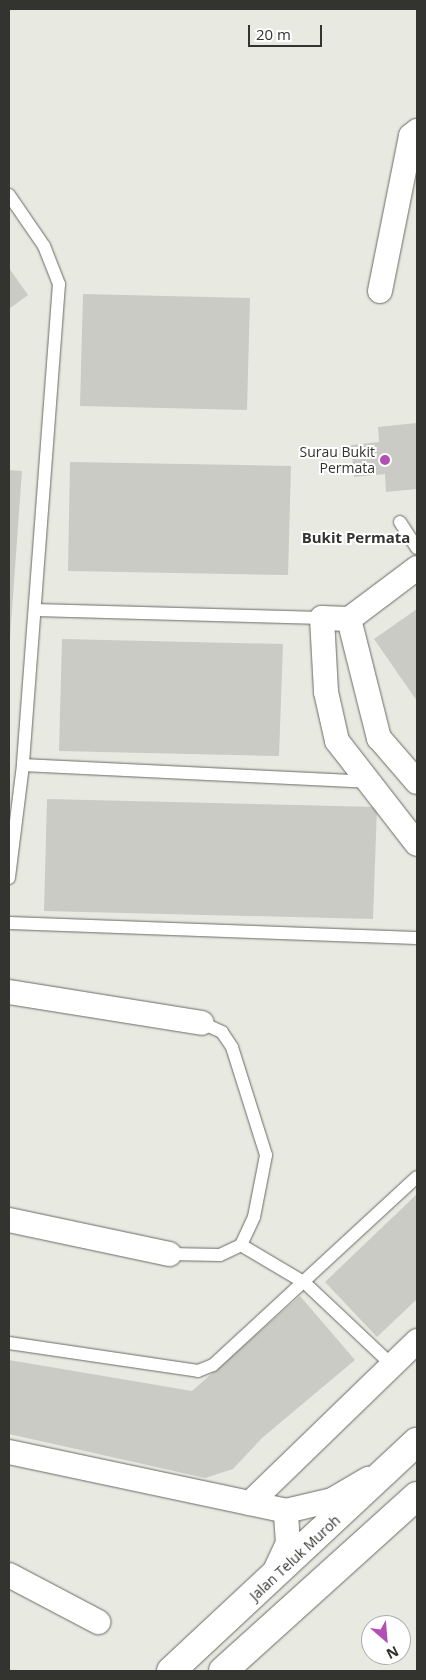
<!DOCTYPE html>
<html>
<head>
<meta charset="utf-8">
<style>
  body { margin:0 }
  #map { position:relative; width:426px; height:1680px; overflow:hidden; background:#e8eae2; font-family:"Open Sans",sans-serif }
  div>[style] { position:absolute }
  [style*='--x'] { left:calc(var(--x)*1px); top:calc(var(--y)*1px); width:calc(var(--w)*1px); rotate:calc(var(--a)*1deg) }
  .building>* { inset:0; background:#cacbc4 }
  .roads { filter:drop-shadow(0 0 1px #696a64) drop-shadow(0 0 1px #696a64) }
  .service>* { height:12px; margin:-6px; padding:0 6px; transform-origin:6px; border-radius:6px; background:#fff }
  .minor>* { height:24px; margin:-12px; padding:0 12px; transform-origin:12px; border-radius:12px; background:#fff }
  .secondary>* { height:28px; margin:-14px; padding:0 14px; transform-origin:14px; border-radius:14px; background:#fff }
  .dots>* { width:14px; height:14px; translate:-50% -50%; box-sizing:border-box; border:2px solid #fff; border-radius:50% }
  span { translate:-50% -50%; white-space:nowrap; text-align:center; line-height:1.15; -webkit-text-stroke:4px #fff; paint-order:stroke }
  .poi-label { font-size:14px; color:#333330 }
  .right { translate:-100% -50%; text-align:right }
  .street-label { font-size:14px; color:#333330 }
  .neighbourhood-label { font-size:15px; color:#333330; font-weight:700 }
  .frame { position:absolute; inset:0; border:10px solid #333330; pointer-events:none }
  .north { position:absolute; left:361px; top:1615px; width:50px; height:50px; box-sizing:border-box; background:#fff; border:1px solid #adadac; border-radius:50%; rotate:153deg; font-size:14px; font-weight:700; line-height:20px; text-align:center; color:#333330 }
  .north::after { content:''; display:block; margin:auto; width:18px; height:22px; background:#b24eb4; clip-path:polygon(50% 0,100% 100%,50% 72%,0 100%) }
  .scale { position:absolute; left:248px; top:25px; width:74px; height:22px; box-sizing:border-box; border:2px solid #333330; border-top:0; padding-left:6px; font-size:15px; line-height:18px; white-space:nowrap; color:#333330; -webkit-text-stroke:4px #fff; paint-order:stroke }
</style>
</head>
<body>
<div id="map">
  <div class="building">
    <i style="clip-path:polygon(9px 268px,28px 295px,9px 309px)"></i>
    <i style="clip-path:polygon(83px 294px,250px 298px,247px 410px,80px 406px)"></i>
    <i style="clip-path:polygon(417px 423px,417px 489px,386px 492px,385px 474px,354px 477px,351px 445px,379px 442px,378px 427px)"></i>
    <i style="clip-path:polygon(70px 462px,291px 466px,288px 575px,68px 571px)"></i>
    <i style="clip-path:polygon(9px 470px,22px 471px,10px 638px,9px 638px)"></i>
    <i style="clip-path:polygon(417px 609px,417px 701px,374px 639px)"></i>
    <i style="clip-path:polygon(62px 639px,283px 644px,279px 756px,59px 751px)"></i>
    <i style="clip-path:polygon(47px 799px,377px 807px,373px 919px,44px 911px)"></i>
    <i style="clip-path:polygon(417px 1194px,417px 1299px,377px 1337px,325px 1282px)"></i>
    <i style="clip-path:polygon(300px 1296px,355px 1360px,262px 1438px,233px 1469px,205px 1478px,9px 1434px,9px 1360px,192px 1391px)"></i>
  </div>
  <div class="roads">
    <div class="service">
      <i style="--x:9;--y:195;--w:62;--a:55.5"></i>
      <i style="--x:44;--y:246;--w:41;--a:68.5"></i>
      <i style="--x:59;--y:284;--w:482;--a:94.3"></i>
      <i style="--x:23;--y:765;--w:114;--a:97.1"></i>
      <i style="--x:400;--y:522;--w:31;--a:57"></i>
      <i style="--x:35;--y:610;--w:287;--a:1.6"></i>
      <i style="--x:23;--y:765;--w:344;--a:2.8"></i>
      <i style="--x:9;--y:923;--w:408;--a:2.1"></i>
      <i style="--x:241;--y:1245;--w:74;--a:30.7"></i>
      <i style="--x:305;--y:1283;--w:120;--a:43.3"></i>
      <i style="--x:169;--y:1254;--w:51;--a:1.1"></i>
      <i style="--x:220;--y:1255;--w:23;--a:-25"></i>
      <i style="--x:241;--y:1245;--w:31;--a:-65"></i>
      <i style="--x:254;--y:1217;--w:63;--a:-79"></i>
      <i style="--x:266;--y:1155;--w:113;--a:-107.5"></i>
      <i style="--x:232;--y:1047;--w:18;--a:-124"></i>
      <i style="--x:222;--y:1032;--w:22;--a:-156"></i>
      <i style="--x:9;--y:1343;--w:191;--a:8.4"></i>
      <i style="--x:198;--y:1371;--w:16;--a:-22"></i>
      <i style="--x:213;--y:1365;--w:277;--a:-42.7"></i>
    </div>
    <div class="minor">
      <i style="--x:380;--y:291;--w:158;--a:-78.7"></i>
      <i style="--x:411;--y:136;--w:8;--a:-40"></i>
      <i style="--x:417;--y:568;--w:85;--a:143.1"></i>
      <i style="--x:349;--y:619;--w:27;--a:-178"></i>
      <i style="--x:322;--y:618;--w:74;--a:86.9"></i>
      <i style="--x:326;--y:692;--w:50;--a:77.3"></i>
      <i style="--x:337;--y:741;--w:130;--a:52.2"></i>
      <i style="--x:349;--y:619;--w:123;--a:75.9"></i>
      <i style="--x:379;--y:738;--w:58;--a:49.2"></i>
      <i style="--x:9;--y:992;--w:195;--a:9.1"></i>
      <i style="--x:9;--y:1220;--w:164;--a:12"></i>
      <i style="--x:9;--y:1452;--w:283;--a:12"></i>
      <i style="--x:286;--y:1511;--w:47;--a:-13.4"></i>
      <i style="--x:332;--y:1500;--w:42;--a:-30.3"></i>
      <i style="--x:250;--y:1503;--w:233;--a:-44.1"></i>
      <i style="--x:274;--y:1573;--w:33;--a:-65"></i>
      <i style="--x:288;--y:1543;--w:32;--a:-94"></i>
      <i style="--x:9;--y:1575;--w:101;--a:27.8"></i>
    </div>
    <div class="secondary">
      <i style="--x:171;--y:1671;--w:336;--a:-43"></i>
      <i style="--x:223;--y:1671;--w:261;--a:-42.1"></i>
    </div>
  </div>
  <div class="dots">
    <i style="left:385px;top:460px;background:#b24eb4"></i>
  </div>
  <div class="poi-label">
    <span class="right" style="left:375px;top:460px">Surau Bukit<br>Permata</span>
  </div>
  <div class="street-label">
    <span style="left:295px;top:1558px;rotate:-43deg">Jalan Teluk Muroh</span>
  </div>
  <div class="neighbourhood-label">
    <span style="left:356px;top:538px">Bukit Permata</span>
  </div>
  <div class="frame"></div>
  <div class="north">N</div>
  <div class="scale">20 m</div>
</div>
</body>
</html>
